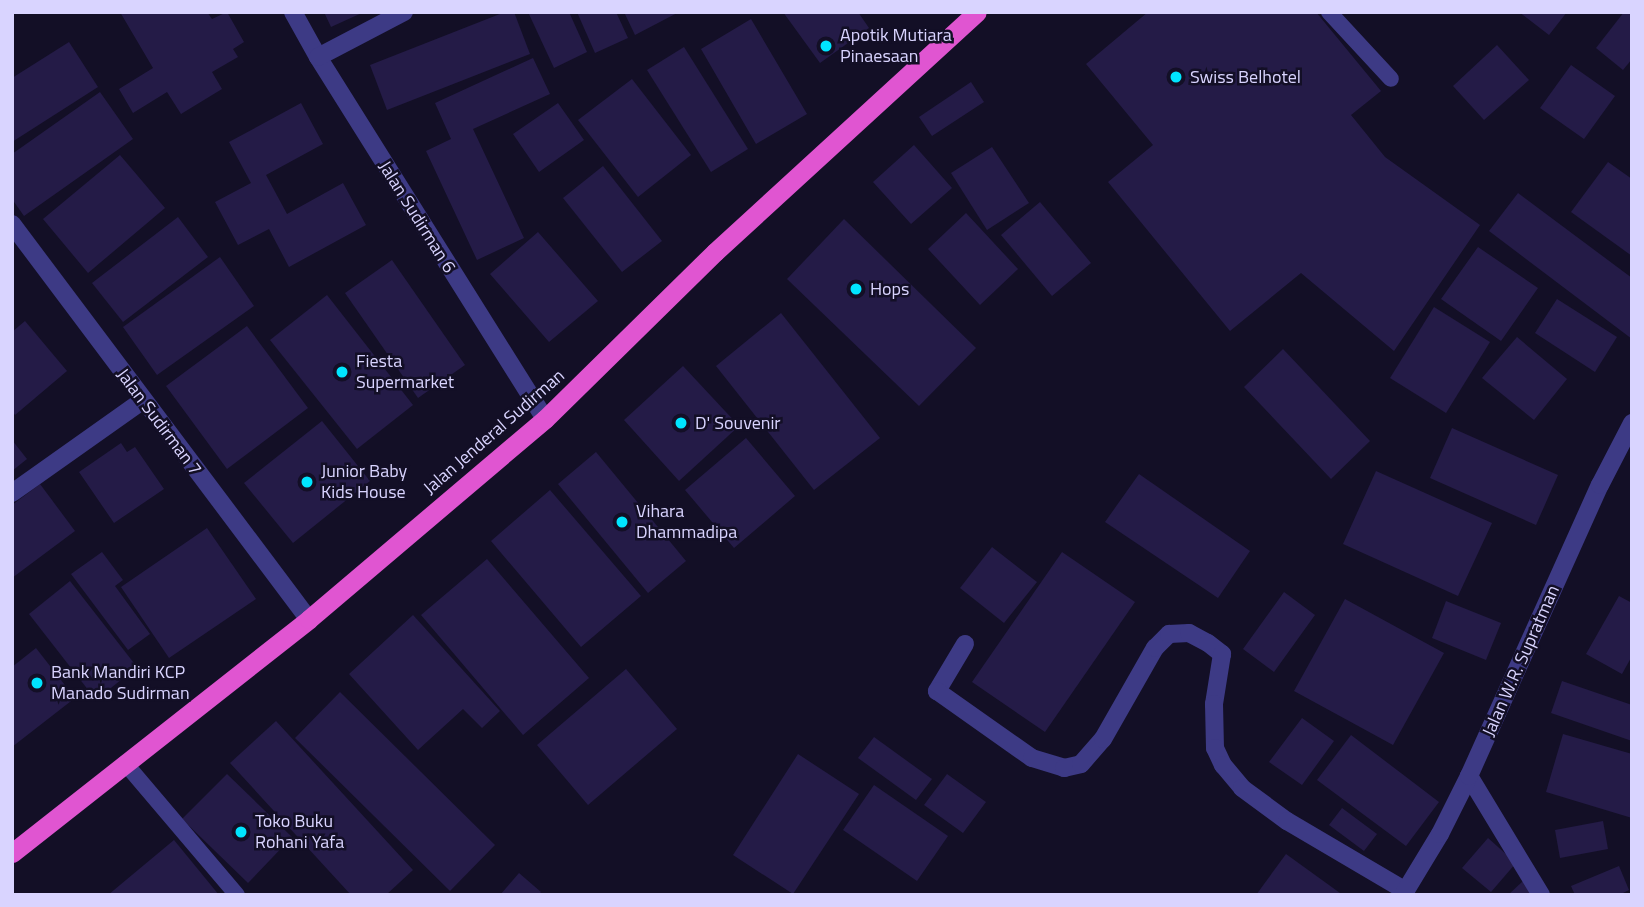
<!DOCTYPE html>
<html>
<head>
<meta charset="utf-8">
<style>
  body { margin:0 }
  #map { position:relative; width:1644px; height:907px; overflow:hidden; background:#130f26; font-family:"Titillium Web",sans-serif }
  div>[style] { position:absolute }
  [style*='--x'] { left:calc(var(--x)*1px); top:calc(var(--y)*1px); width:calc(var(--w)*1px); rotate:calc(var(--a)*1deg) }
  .building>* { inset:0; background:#241b47 }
  .service>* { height:16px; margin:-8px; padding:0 8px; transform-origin:8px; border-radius:8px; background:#3d3a85 }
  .minor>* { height:18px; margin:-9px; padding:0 9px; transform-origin:9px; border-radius:9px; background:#3d3a85 }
  .tertiary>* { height:18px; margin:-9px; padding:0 9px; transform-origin:9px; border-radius:9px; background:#3d3a85 }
  .trunk>* { height:19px; margin:-9.5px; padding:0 9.5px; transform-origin:9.5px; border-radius:9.5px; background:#e055d1 }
  .dots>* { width:19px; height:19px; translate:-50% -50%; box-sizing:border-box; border:4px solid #130f26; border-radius:50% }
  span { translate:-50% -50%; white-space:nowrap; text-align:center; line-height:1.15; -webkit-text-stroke:5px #130f26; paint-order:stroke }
  .poi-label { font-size:18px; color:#d9d4ff }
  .left { translate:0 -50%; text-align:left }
  .street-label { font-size:18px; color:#d9d4ff }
  .frame { position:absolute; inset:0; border:14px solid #d9d4ff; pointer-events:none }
</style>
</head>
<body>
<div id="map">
  <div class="building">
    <i style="clip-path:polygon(120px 12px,207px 12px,212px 19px,227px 12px,244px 42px,233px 49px,238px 57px,212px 72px,222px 89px,181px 114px,167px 92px,133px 113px,119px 89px,153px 68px)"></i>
    <i style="clip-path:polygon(324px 12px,364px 12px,331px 27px)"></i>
    <i style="clip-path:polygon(505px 12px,514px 12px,530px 54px,387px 110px,370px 65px)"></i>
    <i style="clip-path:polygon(528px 12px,569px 12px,587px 52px,554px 68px)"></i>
    <i style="clip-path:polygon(577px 12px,616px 12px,628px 38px,595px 53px)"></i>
    <i style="clip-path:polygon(624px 12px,679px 12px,635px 35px)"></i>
    <i style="clip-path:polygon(783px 12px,858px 12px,869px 28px,820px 63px)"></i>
    <i style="clip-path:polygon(1148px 12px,1316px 12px,1381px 91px,1351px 115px,1385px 157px,1480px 225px,1394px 351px,1301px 273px,1230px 331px,1108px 182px,1153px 145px,1086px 64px)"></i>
    <i style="clip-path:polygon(1519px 12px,1567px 12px,1549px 35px)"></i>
    <i style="clip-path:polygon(1624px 12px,1632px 12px,1632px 59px,1623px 70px,1596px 48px)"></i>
    <i style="clip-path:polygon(751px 19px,807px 114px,756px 144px,701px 49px)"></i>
    <i style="clip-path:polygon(69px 42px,98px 87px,12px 142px,12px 78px)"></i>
    <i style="clip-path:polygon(1497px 45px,1529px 80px,1484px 120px,1453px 86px)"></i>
    <i style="clip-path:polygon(684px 47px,748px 149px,711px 172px,647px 70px)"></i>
    <i style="clip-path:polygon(533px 58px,550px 94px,473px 129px,524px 238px,477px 260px,426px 151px,451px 139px,435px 103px)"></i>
    <i style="clip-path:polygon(1571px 65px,1615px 96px,1584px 139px,1540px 108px)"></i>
    <i style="clip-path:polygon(632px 79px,691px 155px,638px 197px,578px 120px)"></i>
    <i style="clip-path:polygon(971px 82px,984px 102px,932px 136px,919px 117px)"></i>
    <i style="clip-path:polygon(100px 92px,133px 139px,24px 216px,12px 199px,12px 154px)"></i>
    <i style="clip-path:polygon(301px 103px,323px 144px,266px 175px,287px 214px,343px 183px,366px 225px,289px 267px,269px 229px,238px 245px,215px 202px,251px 183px,229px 142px)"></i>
    <i style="clip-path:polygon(558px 103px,584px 140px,539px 172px,513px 134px)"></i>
    <i style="clip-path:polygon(914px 145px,952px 188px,911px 224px,873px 182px)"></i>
    <i style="clip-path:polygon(992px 147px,1029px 203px,987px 230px,951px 173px)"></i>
    <i style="clip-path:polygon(120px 155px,165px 208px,88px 273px,43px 219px)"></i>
    <i style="clip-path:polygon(1608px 162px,1632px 179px,1632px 256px,1571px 212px)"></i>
    <i style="clip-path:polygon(603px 166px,662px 241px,622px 272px,563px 198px)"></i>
    <i style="clip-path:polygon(1518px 193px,1632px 278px,1632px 339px,1489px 231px)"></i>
    <i style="clip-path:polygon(1040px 202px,1091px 263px,1052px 296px,1001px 235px)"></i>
    <i style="clip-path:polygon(966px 213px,1018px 269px,980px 305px,928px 249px)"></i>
    <i style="clip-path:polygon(178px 217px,208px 257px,123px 322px,92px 283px)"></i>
    <i style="clip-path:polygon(844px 219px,976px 348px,919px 406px,787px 279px)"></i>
    <i style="clip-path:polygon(538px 232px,598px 301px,549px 342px,490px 274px)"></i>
    <i style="clip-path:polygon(1478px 247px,1538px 288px,1501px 341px,1441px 299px)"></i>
    <i style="clip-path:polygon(220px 257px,254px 306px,157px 375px,123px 327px)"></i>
    <i style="clip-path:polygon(392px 260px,465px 365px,418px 398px,345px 293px)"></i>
    <i style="clip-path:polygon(327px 295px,413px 405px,357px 449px,270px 340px)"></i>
    <i style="clip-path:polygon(1557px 299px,1617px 337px,1595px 372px,1535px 333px)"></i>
    <i style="clip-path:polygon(1434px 307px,1490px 342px,1446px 413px,1390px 378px)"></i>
    <i style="clip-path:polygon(781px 313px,880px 438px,814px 490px,716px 366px)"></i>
    <i style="clip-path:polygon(25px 321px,67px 371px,15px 415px,12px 411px,12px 332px)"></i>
    <i style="clip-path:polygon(247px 326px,308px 408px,227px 469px,166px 386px)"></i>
    <i style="clip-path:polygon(1517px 337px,1567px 379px,1534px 420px,1482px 378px)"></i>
    <i style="clip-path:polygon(1283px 349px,1370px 441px,1331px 479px,1244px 387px)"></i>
    <i style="clip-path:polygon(683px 366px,739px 426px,679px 481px,624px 420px)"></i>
    <i style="clip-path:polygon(322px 421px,370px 481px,293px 543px,244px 483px)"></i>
    <i style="clip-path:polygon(1452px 428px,1558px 475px,1536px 525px,1430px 478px)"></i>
    <i style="clip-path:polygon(746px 438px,795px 496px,734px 548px,685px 490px)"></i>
    <i style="clip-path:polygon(12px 440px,27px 459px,12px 471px)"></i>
    <i style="clip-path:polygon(121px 443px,127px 452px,135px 447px,164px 489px,114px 523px,79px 472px)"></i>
    <i style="clip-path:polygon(596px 452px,686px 561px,648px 593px,558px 484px)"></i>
    <i style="clip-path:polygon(1376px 471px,1492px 523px,1458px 596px,1343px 544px)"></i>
    <i style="clip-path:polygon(1139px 474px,1250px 551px,1218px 598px,1105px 522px)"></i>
    <i style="clip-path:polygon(40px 484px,75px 531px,12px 578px,12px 505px)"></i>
    <i style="clip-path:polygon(550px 490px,641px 596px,581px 647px,491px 541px)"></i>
    <i style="clip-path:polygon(207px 528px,256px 599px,169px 658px,121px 587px)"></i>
    <i style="clip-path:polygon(992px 547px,1037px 582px,1004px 623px,960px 588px)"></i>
    <i style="clip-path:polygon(102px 552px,123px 580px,115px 586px,150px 634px,128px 650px,71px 574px)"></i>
    <i style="clip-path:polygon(1062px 552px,1135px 602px,1045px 732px,972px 682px)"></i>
    <i style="clip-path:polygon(487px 559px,589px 678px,523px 735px,421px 615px)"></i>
    <i style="clip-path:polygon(70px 581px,137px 667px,96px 700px,29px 614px)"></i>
    <i style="clip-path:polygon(1284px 592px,1315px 615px,1274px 672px,1243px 649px)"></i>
    <i style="clip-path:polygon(1619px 596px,1632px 603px,1632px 656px,1622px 674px,1586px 654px)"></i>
    <i style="clip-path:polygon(1345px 599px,1444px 653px,1393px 745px,1294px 691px)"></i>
    <i style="clip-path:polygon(1446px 601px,1501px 623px,1486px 660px,1432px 638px)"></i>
    <i style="clip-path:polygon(413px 615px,500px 711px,482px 728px,463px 709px,418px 750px,349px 674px)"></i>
    <i style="clip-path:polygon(36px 648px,75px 698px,12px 747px,12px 667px)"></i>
    <i style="clip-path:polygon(626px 669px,677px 729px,588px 805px,537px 745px)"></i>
    <i style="clip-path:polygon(1562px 681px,1632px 705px,1632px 741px,1551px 713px)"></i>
    <i style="clip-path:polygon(340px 692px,495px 845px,450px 891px,295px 738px)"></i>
    <i style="clip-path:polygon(1302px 718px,1334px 741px,1302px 785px,1269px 762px)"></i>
    <i style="clip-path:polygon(276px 721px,413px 870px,386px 895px,351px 895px,230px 763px)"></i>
    <i style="clip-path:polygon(1563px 734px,1632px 754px,1632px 818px,1546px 792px)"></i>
    <i style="clip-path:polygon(1351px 735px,1439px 802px,1406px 846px,1317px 780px)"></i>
    <i style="clip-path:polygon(874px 737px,932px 779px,916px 800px,858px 758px)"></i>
    <i style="clip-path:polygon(798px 754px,859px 794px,793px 894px,733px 855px)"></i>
    <i style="clip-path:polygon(227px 774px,292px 837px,248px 883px,182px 819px)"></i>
    <i style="clip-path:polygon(947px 774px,986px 802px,963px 833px,924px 805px)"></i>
    <i style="clip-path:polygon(874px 785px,948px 836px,917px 881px,843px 830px)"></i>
    <i style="clip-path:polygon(1342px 808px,1377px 834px,1364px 851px,1329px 825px)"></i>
    <i style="clip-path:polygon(1603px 821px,1608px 849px,1560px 858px,1555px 830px)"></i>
    <i style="clip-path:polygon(1488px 838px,1516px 863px,1491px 892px,1462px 868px)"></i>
    <i style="clip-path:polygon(174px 840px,219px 895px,108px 895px)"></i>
    <i style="clip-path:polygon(1286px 854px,1340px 893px,1338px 895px,1256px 895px)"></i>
    <i style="clip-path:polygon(1619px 866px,1629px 890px,1619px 895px,1575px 895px,1571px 886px)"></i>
    <i style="clip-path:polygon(519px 873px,541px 892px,538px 895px,500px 895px)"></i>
    <i style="clip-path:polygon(1523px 881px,1535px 895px,1508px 895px)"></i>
  </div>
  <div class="service">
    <i style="--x:1329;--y:12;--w:91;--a:47.2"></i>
    <i style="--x:125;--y:763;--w:173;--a:49.7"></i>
  </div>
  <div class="minor">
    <i style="--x:293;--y:12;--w:51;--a:60.9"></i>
    <i style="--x:318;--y:57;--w:427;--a:57.9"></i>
    <i style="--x:318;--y:57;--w:97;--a:-27.6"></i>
    <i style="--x:12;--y:224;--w:494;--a:53.1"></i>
    <i style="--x:12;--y:493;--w:159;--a:-35.3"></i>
    <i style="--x:965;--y:644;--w:55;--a:120.8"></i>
    <i style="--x:937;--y:691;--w:116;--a:35.2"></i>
    <i style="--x:1032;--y:758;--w:34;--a:17"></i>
    <i style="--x:1064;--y:768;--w:17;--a:-13"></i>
    <i style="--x:1081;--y:764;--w:33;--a:-49"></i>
    <i style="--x:1103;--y:739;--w:105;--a:-60.3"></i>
    <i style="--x:1155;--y:648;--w:20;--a:-45"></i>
    <i style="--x:1169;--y:634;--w:20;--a:-3"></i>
    <i style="--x:1189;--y:633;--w:21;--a:28"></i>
    <i style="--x:1208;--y:643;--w:18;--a:38"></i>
    <i style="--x:1222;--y:654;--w:51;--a:99.1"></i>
    <i style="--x:1214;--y:704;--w:44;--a:88.7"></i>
    <i style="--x:1215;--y:748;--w:19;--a:65"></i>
    <i style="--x:1223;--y:765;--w:30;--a:50"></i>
    <i style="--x:1242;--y:788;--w:56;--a:36.3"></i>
    <i style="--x:1287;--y:821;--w:138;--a:30.5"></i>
    <i style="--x:1469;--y:776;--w:139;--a:58.8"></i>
  </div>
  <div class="tertiary">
    <i style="--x:1403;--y:895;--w:71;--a:-58.8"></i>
    <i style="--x:1440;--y:834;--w:65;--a:-63.4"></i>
    <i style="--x:1469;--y:776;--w:319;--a:-65.8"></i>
    <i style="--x:1600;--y:485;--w:70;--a:-62.7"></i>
  </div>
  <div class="trunk">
    <i style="--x:12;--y:853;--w:378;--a:-38.2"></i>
    <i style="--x:309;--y:619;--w:309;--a:-40.3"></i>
    <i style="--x:545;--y:419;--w:238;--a:-44.5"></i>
    <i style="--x:715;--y:252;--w:355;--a:-42.5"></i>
  </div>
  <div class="dots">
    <i style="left:826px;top:46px;background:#00e5ff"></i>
    <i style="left:1176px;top:77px;background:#00e5ff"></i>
    <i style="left:856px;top:289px;background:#00e5ff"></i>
    <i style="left:342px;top:372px;background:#00e5ff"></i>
    <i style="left:681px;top:423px;background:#00e5ff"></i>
    <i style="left:307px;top:482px;background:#00e5ff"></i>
    <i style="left:622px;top:522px;background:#00e5ff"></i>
    <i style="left:37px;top:683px;background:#00e5ff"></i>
    <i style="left:241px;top:832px;background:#00e5ff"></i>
  </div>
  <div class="poi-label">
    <span class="left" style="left:840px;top:46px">Apotik Mutiara<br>Pinaesaan</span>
    <span class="left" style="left:1190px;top:77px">Swiss Belhotel</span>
    <span class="left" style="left:870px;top:289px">Hops</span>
    <span class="left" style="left:356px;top:372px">Fiesta<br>Supermarket</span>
    <span class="left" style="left:695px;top:423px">D' Souvenir</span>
    <span class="left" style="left:321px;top:482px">Junior Baby<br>Kids House</span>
    <span class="left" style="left:636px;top:522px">Vihara<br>Dhammadipa</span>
    <span class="left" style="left:51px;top:683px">Bank Mandiri KCP<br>Manado Sudirman</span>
    <span class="left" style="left:255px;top:832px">Toko Buku<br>Rohani Yafa</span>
  </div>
  <div class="street-label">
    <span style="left:417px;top:217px;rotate:58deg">Jalan Sudirman 6</span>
    <span style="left:159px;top:422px;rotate:53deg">Jalan Sudirman 7</span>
    <span style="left:494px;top:432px;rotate:-41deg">Jalan Jenderal Sudirman</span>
    <span style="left:1521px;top:661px;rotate:-66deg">Jalan W.R. Supratman</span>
  </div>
  <div class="frame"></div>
</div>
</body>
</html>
